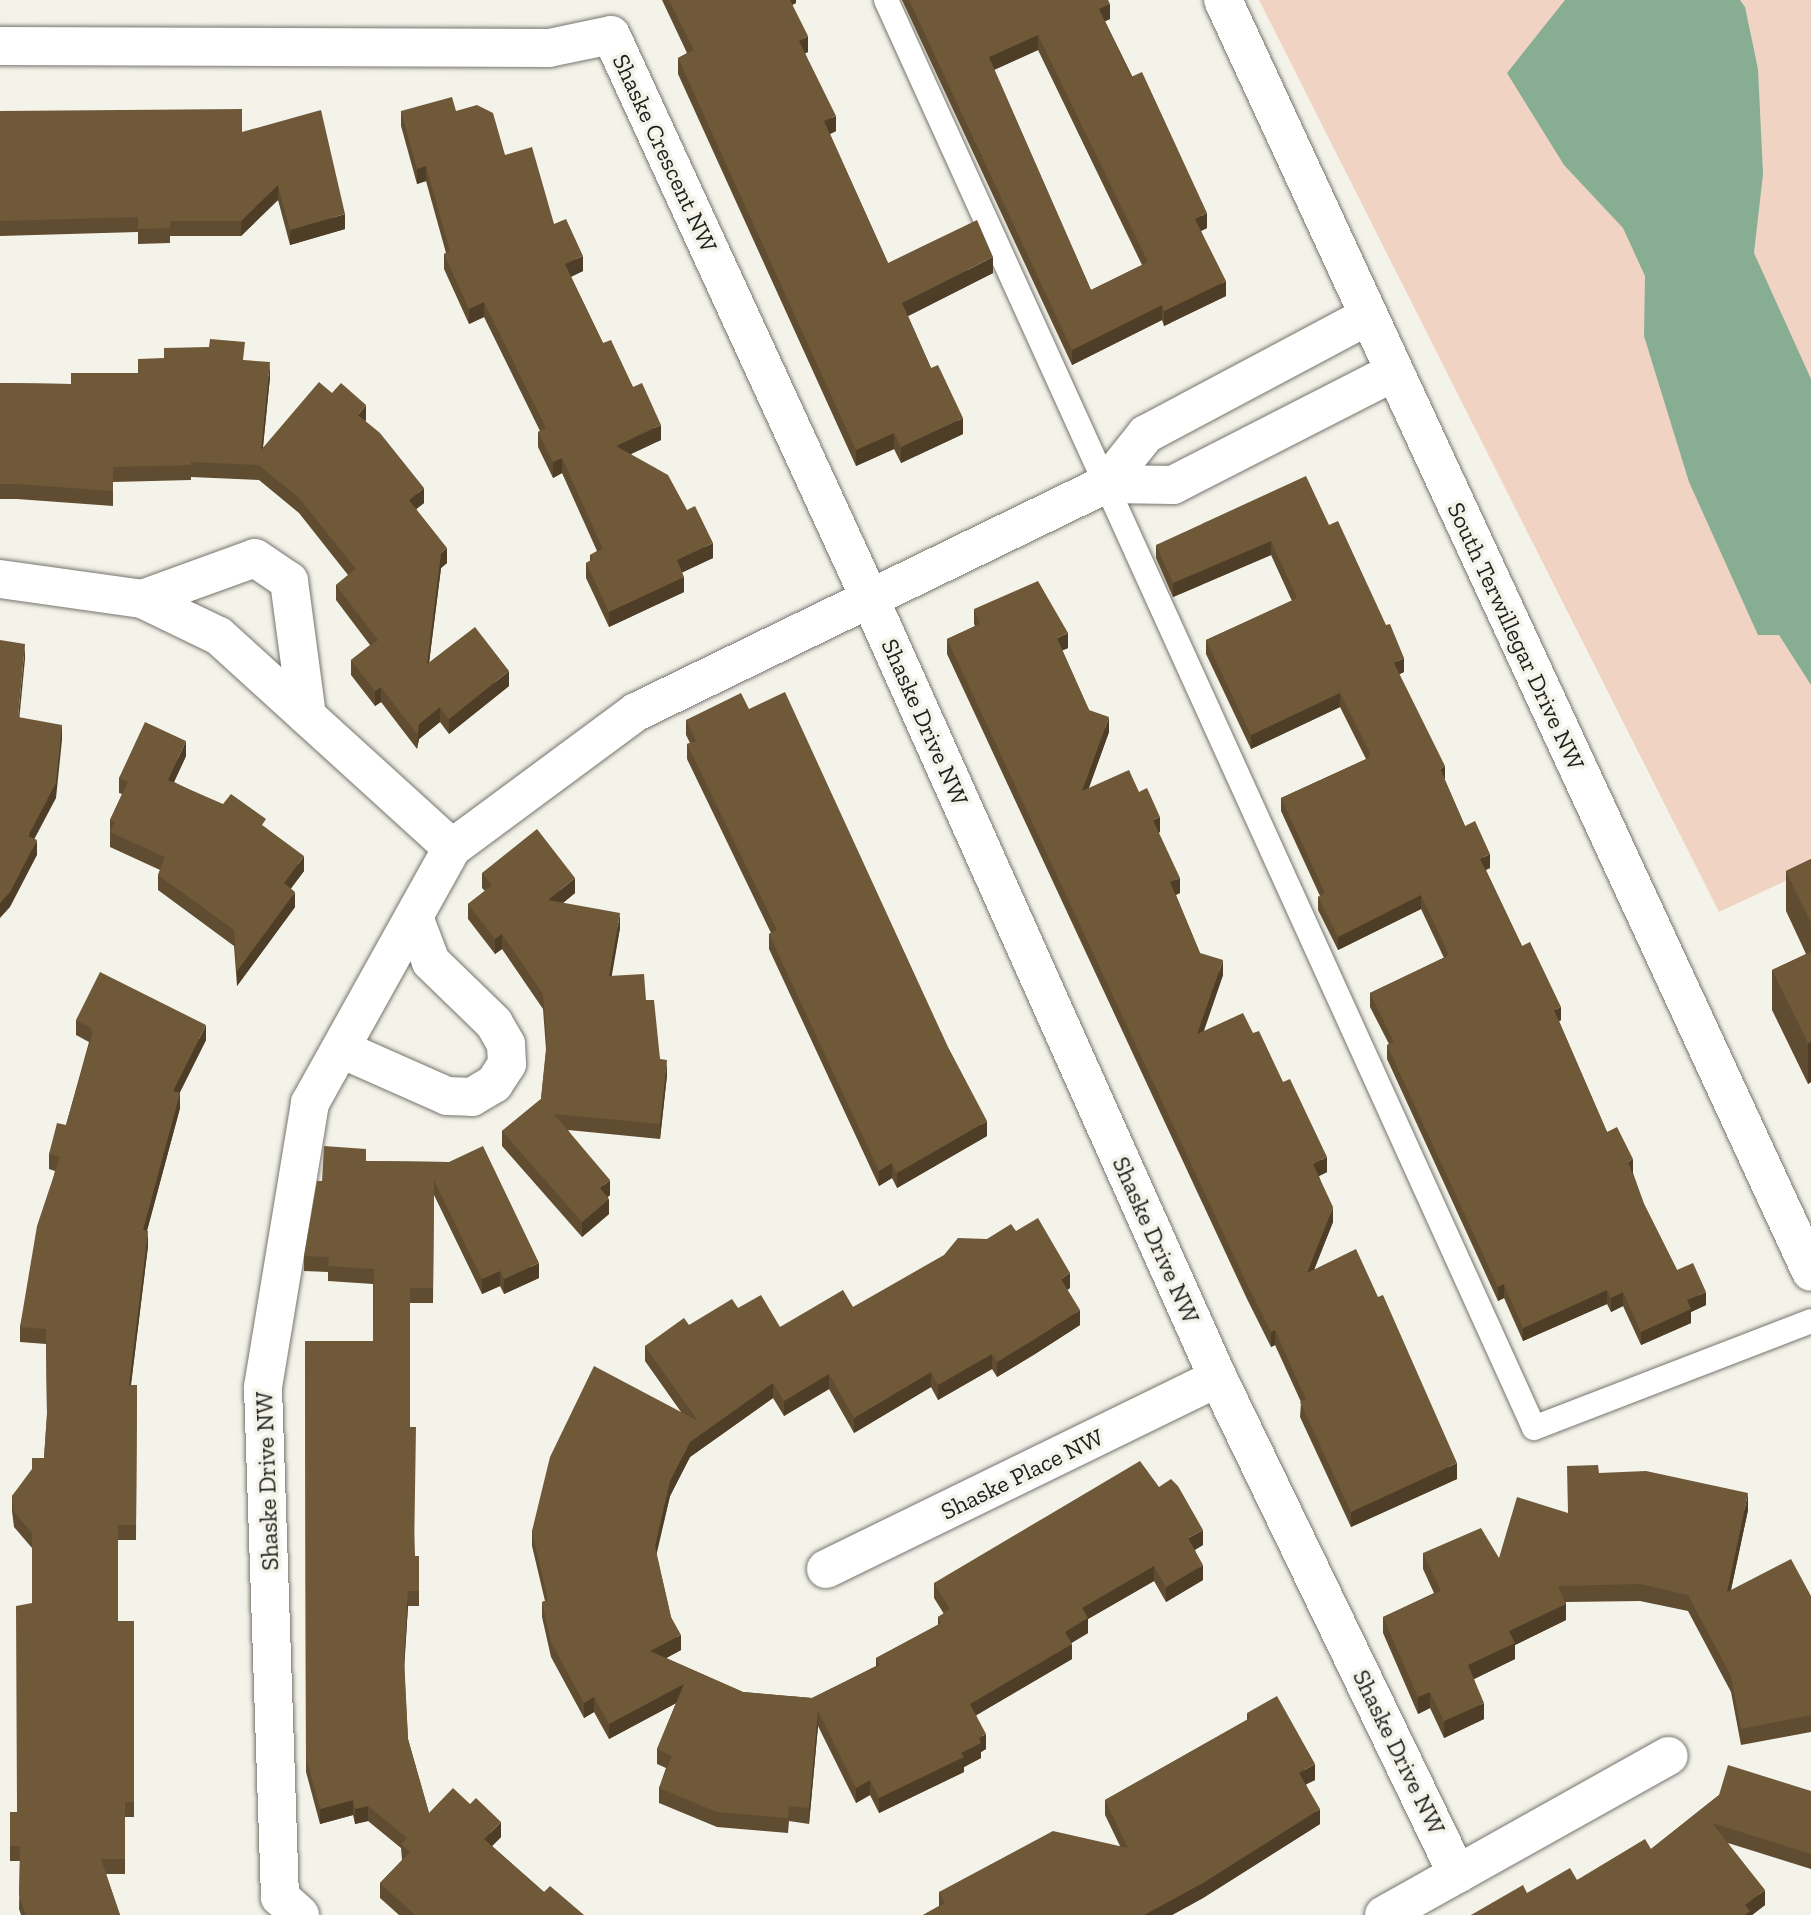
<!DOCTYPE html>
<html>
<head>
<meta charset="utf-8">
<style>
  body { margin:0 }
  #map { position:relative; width:1811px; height:1915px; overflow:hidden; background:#f4f3ea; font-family:"Zilla Slab",serif }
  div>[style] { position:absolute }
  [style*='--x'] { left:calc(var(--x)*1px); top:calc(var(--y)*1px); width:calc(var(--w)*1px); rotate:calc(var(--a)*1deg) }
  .green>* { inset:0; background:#f1d3c3 }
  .water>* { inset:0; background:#87ad93 }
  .roads { filter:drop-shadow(0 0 2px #76756d) drop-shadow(0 0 2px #76756d) }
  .service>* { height:24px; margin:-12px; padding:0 12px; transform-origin:12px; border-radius:12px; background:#fff }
  .minor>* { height:38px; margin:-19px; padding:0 19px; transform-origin:19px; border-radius:19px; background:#fff }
  .tertiary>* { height:38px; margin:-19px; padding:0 19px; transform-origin:19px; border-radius:19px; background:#fff }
  .wall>* { inset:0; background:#604d31 }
  .shaded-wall>* { inset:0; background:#4e3e28 }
  .building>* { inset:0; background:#705939 }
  span { translate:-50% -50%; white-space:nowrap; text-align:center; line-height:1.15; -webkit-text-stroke:7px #f4f3ea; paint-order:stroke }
  .street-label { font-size:24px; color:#1e1e1b }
</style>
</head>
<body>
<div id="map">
  <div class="green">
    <i style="clip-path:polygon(1259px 0,1811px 0,1811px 869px,1719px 912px)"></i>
  </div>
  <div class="water">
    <i style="clip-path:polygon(1565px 0,1740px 0,1745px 7px,1758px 69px,1763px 174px,1754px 253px,1811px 379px,1811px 685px,1779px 635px,1758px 635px,1689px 482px,1644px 336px,1645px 276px,1623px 228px,1564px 165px,1507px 73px)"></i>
  </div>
  <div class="roads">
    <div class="service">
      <i style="--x:886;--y:0;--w:1568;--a:65.59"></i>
      <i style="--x:1534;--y:1428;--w:297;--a:-21.1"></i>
    </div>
    <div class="minor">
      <i style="--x:0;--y:46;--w:549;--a:0.21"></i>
      <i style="--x:549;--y:48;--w:63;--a:-11.8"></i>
      <i style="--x:611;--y:35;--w:621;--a:65.33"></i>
      <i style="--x:870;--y:599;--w:853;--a:65.93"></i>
      <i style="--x:1218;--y:1378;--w:551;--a:64.27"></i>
      <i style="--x:1106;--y:484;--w:67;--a:0.9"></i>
      <i style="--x:1173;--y:485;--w:248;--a:-27.1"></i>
      <i style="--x:0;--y:579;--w:143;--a:8"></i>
      <i style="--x:142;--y:599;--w:85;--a:25.7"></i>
      <i style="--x:219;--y:636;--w:315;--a:42.3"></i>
      <i style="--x:142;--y:599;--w:120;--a:-19.9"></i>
      <i style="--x:255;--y:558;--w:41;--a:34.1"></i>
      <i style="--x:289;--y:581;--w:136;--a:82.4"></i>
      <i style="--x:341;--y:1049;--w:116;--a:23.9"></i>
      <i style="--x:447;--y:1096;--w:25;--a:2"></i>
      <i style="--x:472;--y:1097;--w:26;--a:-31"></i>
      <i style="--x:494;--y:1084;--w:24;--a:-57"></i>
      <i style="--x:507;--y:1064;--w:20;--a:-93"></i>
      <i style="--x:506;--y:1044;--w:24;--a:-120"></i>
      <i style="--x:494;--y:1023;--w:88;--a:-135.9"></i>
      <i style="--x:431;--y:962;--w:48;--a:-110.7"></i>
      <i style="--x:826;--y:1569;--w:436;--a:-26"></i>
      <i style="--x:300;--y:1915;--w:27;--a:-138"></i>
      <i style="--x:280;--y:1897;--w:510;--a:-91.91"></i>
      <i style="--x:263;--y:1387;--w:288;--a:-80.6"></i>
      <i style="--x:310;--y:1103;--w:292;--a:-60.9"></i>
      <i style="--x:452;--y:848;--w:229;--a:-36.5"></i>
      <i style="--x:636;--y:712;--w:522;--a:-25.88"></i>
      <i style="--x:1106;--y:484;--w:64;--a:-51.3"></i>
      <i style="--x:1146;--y:434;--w:251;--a:-28"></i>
      <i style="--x:1384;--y:1915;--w:326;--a:-29.2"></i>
    </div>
    <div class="tertiary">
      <i style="--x:1223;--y:0;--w:1401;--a:65.19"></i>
    </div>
  </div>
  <div class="wall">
    <i style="clip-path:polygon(662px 0,796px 0,796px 3px,792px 5px,808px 52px,805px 53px,836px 131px,830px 134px,888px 263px,993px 273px,908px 316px,931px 368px,963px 434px,901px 463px,894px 449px,856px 466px,678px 74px,678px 58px,687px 53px)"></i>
    <i style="clip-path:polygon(evenodd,902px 0,1108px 0,1110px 19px,1105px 21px,1207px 228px,1201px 231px,1226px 296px,1164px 326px,1162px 320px,1072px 365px,902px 0,1038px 50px,1142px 265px,1091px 290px,994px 70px,1038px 50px)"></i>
    <i style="clip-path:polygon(0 111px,242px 132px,345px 229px,290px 245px,278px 200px,241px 236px,170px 236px,170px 243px,138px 244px,138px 232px,0 236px)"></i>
    <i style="clip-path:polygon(401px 111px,456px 111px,505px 155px,554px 224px,583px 271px,571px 277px,603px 343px,633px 387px,661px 440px,631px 454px,713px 558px,682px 572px,684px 592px,609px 627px,586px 578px,586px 563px,590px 561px,590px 555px,597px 551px,562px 473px,553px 478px,538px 447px,538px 432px,540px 431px,484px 317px,469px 324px,444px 269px,444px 254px,446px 253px,426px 181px,417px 184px,401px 126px)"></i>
    <i style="clip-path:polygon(244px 360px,270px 377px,263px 448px,332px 393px,366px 420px,365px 421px,424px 503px,416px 509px,447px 563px,441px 568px,429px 663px,509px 686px,449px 734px,440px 722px,419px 739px,417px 749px,381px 702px,375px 706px,351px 675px,351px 660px,370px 645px,336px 600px,336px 585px,348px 575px,299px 513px,259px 480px,191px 477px,191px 480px,113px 482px,113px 506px,17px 499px,0 499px,0 383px,71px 384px,138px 373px)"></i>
    <i style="clip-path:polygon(1329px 525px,1404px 672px,1399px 674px,1465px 826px,1490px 868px,1486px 870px,1522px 946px,1561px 1020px,1559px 1021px,1607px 1132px,1633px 1173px,1644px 1204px,1677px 1270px,1706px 1305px,1691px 1312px,1691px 1323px,1641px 1345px,1623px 1306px,1611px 1312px,1607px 1304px,1523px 1341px,1504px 1298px,1498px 1301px,1387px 1059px,1387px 1045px,1389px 1044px,1370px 1007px,1370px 993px,1444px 958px,1421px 909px,1338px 950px,1318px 910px,1318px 897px,1320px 896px,1281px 811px,1281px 798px,1366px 759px,1340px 707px,1251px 749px,1206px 654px,1206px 640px,1292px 601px,1271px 555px,1173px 597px,1156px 558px,1156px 545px)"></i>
    <i style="clip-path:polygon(974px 609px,1068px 648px,1062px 650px,1089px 710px,1109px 732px,1089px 788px,1160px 832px,1158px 833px,1180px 893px,1176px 895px,1200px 953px,1223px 975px,1204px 1031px,1253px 1033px,1283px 1082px,1327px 1172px,1319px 1176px,1333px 1222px,1314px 1269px,1457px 1479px,1351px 1527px,1300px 1417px,1301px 1402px,1275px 1345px,1271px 1347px,1247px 1299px,947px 654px,947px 639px,975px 626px,974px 624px)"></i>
    <i style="clip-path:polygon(749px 709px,987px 1136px,897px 1188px,892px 1178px,879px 1186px,769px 949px,769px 934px,771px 933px,687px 759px,687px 744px,690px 743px,686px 735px,686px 720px)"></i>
    <i style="clip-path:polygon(186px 756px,174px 782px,266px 828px,304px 871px,291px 888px,295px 907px,237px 986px,234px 946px,158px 890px,158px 875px,160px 870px,110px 847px,110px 820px,122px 794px,119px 793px,119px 778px)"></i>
    <i style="clip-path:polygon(1811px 859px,1811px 1082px,1808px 1084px,1772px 1010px,1772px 970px,1806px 954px,1786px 911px,1786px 871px)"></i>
    <i style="clip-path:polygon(482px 873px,575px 893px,563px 903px,620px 928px,611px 976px,646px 1000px,660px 1059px,667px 1075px,660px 1139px,568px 1130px,610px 1195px,608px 1197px,609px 1214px,582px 1237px,502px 1146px,502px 1131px,541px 1099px,546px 1049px,543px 1009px,502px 949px,495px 954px,468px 919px,468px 904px,485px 891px,482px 888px)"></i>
    <i style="clip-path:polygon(76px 1020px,206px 1040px,180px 1092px,180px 1108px,147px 1231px,148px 1246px,131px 1385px,137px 1385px,136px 1540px,118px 1540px,118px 1621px,134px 1621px,134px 1817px,125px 1817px,125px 1874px,106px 1874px,120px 1915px,21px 1915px,19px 1909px,20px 1861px,10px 1861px,10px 1812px,17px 1812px,32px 1603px,32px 1548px,14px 1527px,12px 1511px,12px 1496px,44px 1458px,47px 1416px,46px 1344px,20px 1342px,20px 1327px,55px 1171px,49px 1169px,49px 1154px,66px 1125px,89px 1042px,76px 1035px)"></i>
    <i style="clip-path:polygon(366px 1161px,449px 1162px,539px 1278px,504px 1294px,500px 1286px,482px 1294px,434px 1195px,433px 1303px,410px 1303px,410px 1427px,415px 1556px,419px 1556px,419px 1606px,408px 1606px,404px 1665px,408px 1739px,429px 1813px,501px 1837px,492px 1846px,544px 1892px,584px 1915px,399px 1915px,380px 1898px,380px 1883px,402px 1860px,401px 1848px,368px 1821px,355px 1824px,353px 1815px,320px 1824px,306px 1772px,305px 1341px,373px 1341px,373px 1284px,328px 1281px,328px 1272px,304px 1271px,304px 1256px)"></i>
    <i style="clip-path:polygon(1016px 1231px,1070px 1288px,1067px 1290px,1080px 1325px,1035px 1354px,997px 1377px,992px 1369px,938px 1400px,931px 1387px,854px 1433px,829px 1389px,784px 1416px,773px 1398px,690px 1457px,670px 1496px,656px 1553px,671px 1617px,681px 1650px,666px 1658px,743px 1692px,812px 1698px,876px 1666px,876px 1658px,938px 1625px,938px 1617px,944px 1614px,934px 1598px,934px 1583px,1203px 1545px,1195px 1550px,1203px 1580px,1166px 1602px,1154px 1581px,1088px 1619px,1088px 1633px,1071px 1643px,1072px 1659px,976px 1715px,986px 1749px,981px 1752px,981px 1758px,964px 1767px,964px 1772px,879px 1813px,870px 1795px,856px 1803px,818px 1726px,809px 1824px,789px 1821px,788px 1833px,717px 1827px,659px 1803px,659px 1788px,666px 1768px,657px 1764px,657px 1749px,676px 1703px,609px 1739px,594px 1712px,584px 1718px,551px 1657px,542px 1617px,542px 1602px,545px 1601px,532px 1546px,532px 1531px,681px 1412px,645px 1361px,645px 1346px,689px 1325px,738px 1308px,780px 1327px,853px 1307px,987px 1239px)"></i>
    <i style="clip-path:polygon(1599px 1473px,1748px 1510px,1731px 1590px,1811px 1596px,1811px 1732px,1741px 1745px,1731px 1692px,1688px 1611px,1640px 1601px,1566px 1602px,1566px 1620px,1515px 1645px,1515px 1659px,1474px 1679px,1484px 1719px,1444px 1738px,1430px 1708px,1418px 1714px,1383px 1633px,1383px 1617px,1434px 1593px,1423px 1569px,1423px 1553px,1499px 1558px,1568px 1513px)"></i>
    <i style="clip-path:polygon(1247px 1713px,1315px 1780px,1306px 1784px,1320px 1824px,1203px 1898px,1172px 1915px,923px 1915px,939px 1906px,939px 1892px,1120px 1846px,1105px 1815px,1105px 1800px,1247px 1720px)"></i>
    <i style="clip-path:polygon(1811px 1791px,1811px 1869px,1728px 1843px,1765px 1905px,1752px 1915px,1471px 1915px,1527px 1893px,1577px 1880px,1651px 1849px,1719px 1795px)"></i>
  </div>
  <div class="shaded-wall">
    <i style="clip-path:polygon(786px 0,796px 0,796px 3px,786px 8px)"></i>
    <i style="clip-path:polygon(1110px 4px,1110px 19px,1099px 24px,1099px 9px)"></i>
    <i style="clip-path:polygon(1038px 35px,1038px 50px,989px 72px,989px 57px)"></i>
    <i style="clip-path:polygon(808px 36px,808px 52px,799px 56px,799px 41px)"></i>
    <i style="clip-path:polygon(836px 116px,836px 131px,824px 137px,824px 121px)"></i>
    <i style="clip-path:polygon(426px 166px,426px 181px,417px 184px,417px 169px)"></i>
    <i style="clip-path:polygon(278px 185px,278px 200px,241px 236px,241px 221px)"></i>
    <i style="clip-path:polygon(1207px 213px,1207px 228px,1195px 234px,1195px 219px)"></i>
    <i style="clip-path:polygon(345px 214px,345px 229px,290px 245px,290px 230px)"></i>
    <i style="clip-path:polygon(583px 256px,583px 271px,565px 279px,565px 264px)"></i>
    <i style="clip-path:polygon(993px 257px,993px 273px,902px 319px,902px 303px)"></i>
    <i style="clip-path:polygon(1226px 281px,1226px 296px,1164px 326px,1164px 311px)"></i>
    <i style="clip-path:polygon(484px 302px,484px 317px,469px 324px,469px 309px)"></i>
    <i style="clip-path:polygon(1162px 305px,1162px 320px,1072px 365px,1072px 350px)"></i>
    <i style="clip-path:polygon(270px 362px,270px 377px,261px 465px,261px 450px)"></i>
    <i style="clip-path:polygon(366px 405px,366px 420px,358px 430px,358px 415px)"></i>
    <i style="clip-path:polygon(963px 418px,963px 434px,901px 463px,901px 447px)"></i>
    <i style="clip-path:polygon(661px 425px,661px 440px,616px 461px,616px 446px)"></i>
    <i style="clip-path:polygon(894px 433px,894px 449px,856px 466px,856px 450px)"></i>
    <i style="clip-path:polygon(562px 458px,562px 473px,553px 478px,553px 462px)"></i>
    <i style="clip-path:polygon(424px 488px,424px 503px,409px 515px,409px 500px)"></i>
    <i style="clip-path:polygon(1271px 541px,1271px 555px,1173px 597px,1173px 583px)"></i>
    <i style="clip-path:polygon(713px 543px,713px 558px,677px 575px,677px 560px)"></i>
    <i style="clip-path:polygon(447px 548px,447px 563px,441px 568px,427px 679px,427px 664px,441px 553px)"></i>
    <i style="clip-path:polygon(684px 577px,684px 592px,609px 627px,609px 612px)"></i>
    <i style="clip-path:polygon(1068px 633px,1068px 648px,1057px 653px,1057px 638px)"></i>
    <i style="clip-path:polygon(25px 644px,25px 659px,18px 732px,18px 717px)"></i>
    <i style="clip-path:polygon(1404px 658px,1404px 672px,1394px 677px,1394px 663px)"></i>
    <i style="clip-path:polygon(509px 671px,509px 686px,449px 734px,449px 719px)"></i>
    <i style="clip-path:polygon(381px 687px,381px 702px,375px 706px,375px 691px)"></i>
    <i style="clip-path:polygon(1340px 693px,1340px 707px,1251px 749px,1251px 735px)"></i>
    <i style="clip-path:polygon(440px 707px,440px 722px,419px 739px,417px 749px,419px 724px)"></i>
    <i style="clip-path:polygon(1109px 717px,1109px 732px,1082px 806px,1082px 791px)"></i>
    <i style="clip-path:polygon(62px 725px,62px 740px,56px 798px,28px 851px,28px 836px)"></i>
    <i style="clip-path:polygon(186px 741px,186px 756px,168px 795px,168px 780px)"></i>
    <i style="clip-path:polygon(1445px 766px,1445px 780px,1440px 769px)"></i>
    <i style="clip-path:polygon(1160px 817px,1160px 832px,1153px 835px,1153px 820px)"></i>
    <i style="clip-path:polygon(37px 840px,37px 855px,10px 907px,0 918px,0 903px)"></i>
    <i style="clip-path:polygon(1490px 854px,1490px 868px,1480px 872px,1480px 859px)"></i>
    <i style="clip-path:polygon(304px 856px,304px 871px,284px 898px,284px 883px)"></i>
    <i style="clip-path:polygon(575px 878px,575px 893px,548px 915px,548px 900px)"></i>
    <i style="clip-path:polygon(1180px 878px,1180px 893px,1170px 897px,1170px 882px)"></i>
    <i style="clip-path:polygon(295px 892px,295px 907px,237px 986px,237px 971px)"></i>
    <i style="clip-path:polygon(1421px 895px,1421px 909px,1338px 950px,1338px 937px)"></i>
    <i style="clip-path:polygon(620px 913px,620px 928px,609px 992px,609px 976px)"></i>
    <i style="clip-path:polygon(502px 934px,502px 949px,495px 954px,495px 939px)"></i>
    <i style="clip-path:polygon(1223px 960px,1223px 975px,1197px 1049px,1197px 1034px)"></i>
    <i style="clip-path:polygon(1561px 1007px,1561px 1020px,1554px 1024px,1554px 1010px)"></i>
    <i style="clip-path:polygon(206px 1025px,206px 1040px,173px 1106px,173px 1091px)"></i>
    <i style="clip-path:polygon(1811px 1042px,1811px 1082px,1808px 1084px,1808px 1043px)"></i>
    <i style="clip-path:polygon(667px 1060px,667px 1075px,660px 1139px,660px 1124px)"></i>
    <i style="clip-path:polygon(180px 1093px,180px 1108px,143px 1245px,143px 1230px)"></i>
    <i style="clip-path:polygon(987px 1121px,987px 1136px,897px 1188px,897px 1173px)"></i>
    <i style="clip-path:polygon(1327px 1157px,1327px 1172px,1313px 1179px,1313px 1164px)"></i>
    <i style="clip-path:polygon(1633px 1159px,1633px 1173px,1628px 1175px,1628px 1162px)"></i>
    <i style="clip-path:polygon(892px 1163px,892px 1178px,879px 1186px,879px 1171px)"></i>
    <i style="clip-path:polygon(610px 1180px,610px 1195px,600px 1203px,600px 1188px)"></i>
    <i style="clip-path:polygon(609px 1199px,609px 1214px,582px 1237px,582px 1222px)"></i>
    <i style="clip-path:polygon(1333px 1207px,1333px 1222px,1307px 1288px,1307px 1273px)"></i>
    <i style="clip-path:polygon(148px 1231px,148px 1246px,129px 1400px,129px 1385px)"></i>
    <i style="clip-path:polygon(539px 1263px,539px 1278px,504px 1294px,504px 1279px)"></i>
    <i style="clip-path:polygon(500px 1271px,500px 1286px,482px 1294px,482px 1279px)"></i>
    <i style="clip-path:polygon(1070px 1273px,1070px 1288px,1061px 1294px,1061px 1279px)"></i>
    <i style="clip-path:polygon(1504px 1284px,1504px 1298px,1498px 1301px,1498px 1287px)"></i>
    <i style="clip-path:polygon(1607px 1290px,1607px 1304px,1523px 1341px,1523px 1328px)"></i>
    <i style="clip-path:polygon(1623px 1292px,1623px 1306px,1611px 1312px,1611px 1298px)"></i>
    <i style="clip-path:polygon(1706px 1292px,1706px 1305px,1691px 1312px,1691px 1323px,1641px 1345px,1641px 1332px,1687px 1300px)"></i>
    <i style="clip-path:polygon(1080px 1310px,1080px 1325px,1035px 1354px,997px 1377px,997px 1362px)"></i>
    <i style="clip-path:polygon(1275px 1330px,1275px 1345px,1271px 1347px,1271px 1332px)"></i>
    <i style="clip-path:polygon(992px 1354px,992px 1369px,938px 1400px,938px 1385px)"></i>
    <i style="clip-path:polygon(931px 1372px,931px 1387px,854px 1433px,854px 1418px)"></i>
    <i style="clip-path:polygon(829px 1374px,829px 1389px,784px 1416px,784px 1401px)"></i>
    <i style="clip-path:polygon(773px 1383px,773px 1398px,690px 1457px,670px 1496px,655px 1561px,655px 1546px,670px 1481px,690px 1442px)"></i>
    <i style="clip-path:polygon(1457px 1463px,1457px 1479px,1351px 1527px,1351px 1512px)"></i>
    <i style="clip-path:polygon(1748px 1493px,1748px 1510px,1727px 1608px,1727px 1592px)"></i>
    <i style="clip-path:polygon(1203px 1530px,1203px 1545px,1188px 1553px,1188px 1538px)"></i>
    <i style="clip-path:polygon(1203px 1565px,1203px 1580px,1166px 1602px,1166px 1587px)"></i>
    <i style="clip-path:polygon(1154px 1566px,1154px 1581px,1088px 1619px,1088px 1633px,1065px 1647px,1065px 1632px,1082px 1608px)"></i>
    <i style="clip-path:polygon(408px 1591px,408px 1606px,404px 1672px,404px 1657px)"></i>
    <i style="clip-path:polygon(1566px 1604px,1566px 1620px,1515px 1645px,1515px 1659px,1468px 1682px,1468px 1665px,1509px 1631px)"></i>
    <i style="clip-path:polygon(681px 1635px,681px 1650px,650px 1667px,650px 1651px)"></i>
    <i style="clip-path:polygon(1072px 1644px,1072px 1659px,970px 1719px,970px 1704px)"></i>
    <i style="clip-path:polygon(684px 1684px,684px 1699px,609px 1739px,609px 1724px)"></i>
    <i style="clip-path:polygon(1430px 1692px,1430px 1708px,1418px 1714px,1418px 1697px)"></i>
    <i style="clip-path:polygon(594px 1697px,594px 1712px,584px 1718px,584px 1703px)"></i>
    <i style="clip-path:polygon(1484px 1703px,1484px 1719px,1444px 1738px,1444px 1721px)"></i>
    <i style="clip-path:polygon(818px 1711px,818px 1726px,809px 1824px,809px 1808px)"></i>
    <i style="clip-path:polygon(986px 1734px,986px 1749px,981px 1752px,981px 1758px,964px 1767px,964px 1772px,879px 1813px,879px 1798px,961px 1753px,979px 1738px)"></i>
    <i style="clip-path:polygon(1315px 1764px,1315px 1780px,1299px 1788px,1299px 1773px)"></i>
    <i style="clip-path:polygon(870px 1780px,870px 1795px,856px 1803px,856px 1788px)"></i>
    <i style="clip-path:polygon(353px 1800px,353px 1815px,320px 1824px,320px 1809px)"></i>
    <i style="clip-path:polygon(368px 1806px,368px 1821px,355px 1824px,355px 1809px)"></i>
    <i style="clip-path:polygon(1320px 1809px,1320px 1824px,1203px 1898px,1172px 1915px,1144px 1915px)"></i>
    <i style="clip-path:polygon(501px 1822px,501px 1837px,484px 1854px,484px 1839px)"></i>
    <i style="clip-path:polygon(1765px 1890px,1765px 1905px,1752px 1915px,1745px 1915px,1745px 1905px)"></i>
  </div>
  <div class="building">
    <i style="clip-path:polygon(669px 0,790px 0,808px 36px,799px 41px,836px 116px,824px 121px,888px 263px,977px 220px,993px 257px,902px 303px,931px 368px,938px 365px,963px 418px,901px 447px,894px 433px,856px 450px,678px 58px,694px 50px)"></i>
    <i style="clip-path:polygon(evenodd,909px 0,1108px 0,1110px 4px,1099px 9px,1131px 77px,1142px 72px,1207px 213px,1195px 219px,1226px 281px,1164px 311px,1162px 305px,1072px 350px,909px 0,1038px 35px,1148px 262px,1091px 290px,989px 57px,1038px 35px)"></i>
    <i style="clip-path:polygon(452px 97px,456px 111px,477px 105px,493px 113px,505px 155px,532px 147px,554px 224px,566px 219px,583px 256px,565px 264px,603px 343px,611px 340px,633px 387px,642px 383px,661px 425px,616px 446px,668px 475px,687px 510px,695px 506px,713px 543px,677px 560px,684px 577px,609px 612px,586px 563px,593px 559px,590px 555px,603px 549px,562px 458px,553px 462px,538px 432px,546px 428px,484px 302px,469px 309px,444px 254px,450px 251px,426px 166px,417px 169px,401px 111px)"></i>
    <i style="clip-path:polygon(242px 109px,242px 132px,321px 110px,345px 214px,290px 230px,278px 185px,241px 221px,170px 221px,170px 228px,138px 229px,138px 217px,0 221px,0 111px)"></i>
    <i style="clip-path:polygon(210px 339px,245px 342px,243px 360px,270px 362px,261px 450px,319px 382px,332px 393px,341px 383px,366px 405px,358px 415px,380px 433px,424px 488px,409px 500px,447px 548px,441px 553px,427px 664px,475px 627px,509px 671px,449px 719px,440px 707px,419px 724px,417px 734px,381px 687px,375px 691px,351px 660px,378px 640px,336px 585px,356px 569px,299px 498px,259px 465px,191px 462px,191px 465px,113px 467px,113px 491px,17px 484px,0 484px,0 383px,71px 384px,71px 373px,138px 373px,138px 359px,164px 358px,164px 348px,209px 347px)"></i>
    <i style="clip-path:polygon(1306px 476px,1329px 525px,1338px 521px,1386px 625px,1390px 624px,1404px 658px,1394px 663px,1445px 766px,1440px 769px,1465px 826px,1475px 821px,1490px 854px,1480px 859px,1522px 946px,1530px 942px,1561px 1007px,1554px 1010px,1607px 1132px,1617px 1127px,1633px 1159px,1628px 1162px,1644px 1204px,1677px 1270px,1693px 1263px,1706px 1292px,1687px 1300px,1691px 1309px,1641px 1332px,1623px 1292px,1611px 1298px,1607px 1290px,1523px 1328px,1504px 1284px,1498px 1287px,1387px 1045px,1394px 1042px,1370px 993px,1449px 955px,1421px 895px,1338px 937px,1318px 897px,1325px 893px,1281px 798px,1369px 758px,1370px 753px,1340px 693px,1251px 735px,1206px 640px,1297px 598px,1271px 541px,1173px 583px,1156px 545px)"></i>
    <i style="clip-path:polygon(1038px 581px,1068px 633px,1057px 638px,1089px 710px,1109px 717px,1082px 791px,1129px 770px,1139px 792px,1147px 788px,1160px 817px,1153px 820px,1180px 878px,1170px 882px,1200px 953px,1223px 960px,1197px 1034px,1243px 1013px,1253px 1033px,1259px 1031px,1283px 1082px,1290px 1079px,1327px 1157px,1313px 1164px,1333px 1207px,1307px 1273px,1356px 1249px,1378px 1297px,1383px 1295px,1457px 1463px,1351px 1512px,1300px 1402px,1306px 1399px,1275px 1330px,1271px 1332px,1247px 1284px,947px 639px,980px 624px,974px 609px)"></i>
    <i style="clip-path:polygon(0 640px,25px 644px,18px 717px,62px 725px,56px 783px,28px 836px,37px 840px,10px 892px,0 903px)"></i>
    <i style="clip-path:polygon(785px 692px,948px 1047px,987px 1121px,897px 1173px,892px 1163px,879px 1171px,769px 934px,777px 930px,687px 744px,696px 741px,686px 720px,741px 693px,749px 709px)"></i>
    <i style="clip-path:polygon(145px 722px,186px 741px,168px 780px,223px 804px,231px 794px,266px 819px,262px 825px,304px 856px,284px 883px,295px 892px,237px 971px,234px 930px,158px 875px,165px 857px,110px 832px,115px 822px,110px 820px,128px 782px,119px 778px)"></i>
    <i style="clip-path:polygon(537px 829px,575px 878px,548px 900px,620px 913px,609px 976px,644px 974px,646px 1000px,654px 1000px,660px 1059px,667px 1060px,660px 1124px,554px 1114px,610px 1180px,600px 1188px,609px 1199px,582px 1222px,502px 1131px,541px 1099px,547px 1043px,543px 994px,502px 934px,495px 939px,468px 904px,492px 885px,482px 873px)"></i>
    <i style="clip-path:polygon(1811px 859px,1811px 923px,1786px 871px)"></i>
    <i style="clip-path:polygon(1811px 952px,1811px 1042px,1808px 1043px,1772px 970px)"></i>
    <i style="clip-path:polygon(100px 972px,206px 1025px,173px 1091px,180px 1093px,143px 1230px,148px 1231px,129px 1385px,137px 1385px,136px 1525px,118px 1525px,118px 1621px,134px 1621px,134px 1802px,125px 1802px,125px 1859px,101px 1859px,120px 1915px,26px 1915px,19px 1894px,20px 1846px,10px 1846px,10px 1812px,17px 1812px,16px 1606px,32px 1603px,32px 1533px,14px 1512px,12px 1496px,32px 1469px,32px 1458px,44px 1458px,47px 1413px,46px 1329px,20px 1327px,37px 1226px,60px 1157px,49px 1154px,57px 1123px,66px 1125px,92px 1035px,91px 1028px,76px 1020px)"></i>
    <i style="clip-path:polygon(324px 1146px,366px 1149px,366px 1161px,449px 1162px,483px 1146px,539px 1263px,504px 1279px,500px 1271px,482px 1279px,434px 1180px,433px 1288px,410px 1288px,410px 1427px,416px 1427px,414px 1556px,419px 1556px,419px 1591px,408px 1591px,404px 1657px,408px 1739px,429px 1813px,453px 1788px,470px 1804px,476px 1798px,501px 1822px,484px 1839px,544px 1892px,550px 1886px,584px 1915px,415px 1915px,380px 1883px,410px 1852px,401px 1844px,407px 1838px,368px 1806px,355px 1809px,353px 1800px,320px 1809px,306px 1757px,305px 1341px,373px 1341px,374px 1269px,328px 1266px,329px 1257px,304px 1256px,317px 1181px,322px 1181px)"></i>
    <i style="clip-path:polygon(1038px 1218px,1070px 1273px,1061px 1279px,1080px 1310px,1035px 1339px,997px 1362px,992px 1354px,938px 1385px,931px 1372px,854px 1418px,829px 1374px,784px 1401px,773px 1383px,690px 1442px,670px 1481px,655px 1546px,671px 1617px,681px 1635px,650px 1651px,743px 1692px,812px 1698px,880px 1665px,876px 1658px,941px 1623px,938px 1617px,950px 1609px,934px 1583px,1140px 1461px,1159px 1487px,1171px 1479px,1178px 1486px,1203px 1530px,1188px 1538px,1203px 1565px,1166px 1587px,1154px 1566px,1082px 1608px,1088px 1618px,1065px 1632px,1072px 1644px,970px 1704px,986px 1734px,979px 1738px,981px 1743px,961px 1753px,964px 1757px,879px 1798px,870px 1780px,856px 1788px,818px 1711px,809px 1808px,789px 1806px,788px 1818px,717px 1812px,659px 1788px,672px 1756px,657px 1749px,684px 1684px,609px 1724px,594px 1697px,584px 1703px,551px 1642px,542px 1602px,548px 1600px,532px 1531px,550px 1457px,594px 1366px,698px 1421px,645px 1346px,684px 1318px,689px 1325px,732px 1299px,738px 1308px,761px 1295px,780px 1327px,843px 1290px,853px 1307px,944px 1255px,958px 1238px,987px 1239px,1011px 1224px,1016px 1231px)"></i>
    <i style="clip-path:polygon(1598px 1465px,1599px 1473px,1646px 1471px,1748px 1493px,1727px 1592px,1791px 1559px,1811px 1596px,1811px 1715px,1741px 1729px,1731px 1676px,1688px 1595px,1640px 1584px,1558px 1586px,1566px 1604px,1509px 1631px,1515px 1643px,1468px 1665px,1484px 1703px,1444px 1721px,1430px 1692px,1418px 1697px,1383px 1617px,1441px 1591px,1423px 1553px,1481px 1528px,1499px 1558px,1517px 1497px,1568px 1513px,1567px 1466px)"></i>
    <i style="clip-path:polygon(1277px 1696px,1315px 1764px,1299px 1773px,1320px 1809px,1203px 1883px,1144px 1915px,923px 1915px,945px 1903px,939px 1892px,1053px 1831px,1128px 1848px,1105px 1800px,1250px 1718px,1247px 1713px)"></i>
    <i style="clip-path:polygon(1728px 1765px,1811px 1791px,1811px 1854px,1712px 1823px,1765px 1890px,1745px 1905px,1750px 1911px,1745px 1915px,1471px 1915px,1523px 1885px,1527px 1893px,1570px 1868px,1577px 1880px,1645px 1839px,1651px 1849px,1719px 1795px)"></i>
  </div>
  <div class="street-label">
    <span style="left:665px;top:153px;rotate:65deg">Shaske Crescent NW</span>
    <span style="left:1516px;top:636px;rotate:65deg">South Terwillegar Drive NW</span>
    <span style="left:925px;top:722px;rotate:66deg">Shaske Drive NW</span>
    <span style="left:1156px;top:1240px;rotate:66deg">Shaske Drive NW</span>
    <span style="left:1022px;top:1474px;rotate:-26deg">Shaske Place NW</span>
    <span style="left:267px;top:1481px;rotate:-92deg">Shaske Drive NW</span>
    <span style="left:1399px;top:1752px;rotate:64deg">Shaske Drive NW</span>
  </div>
</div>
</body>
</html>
